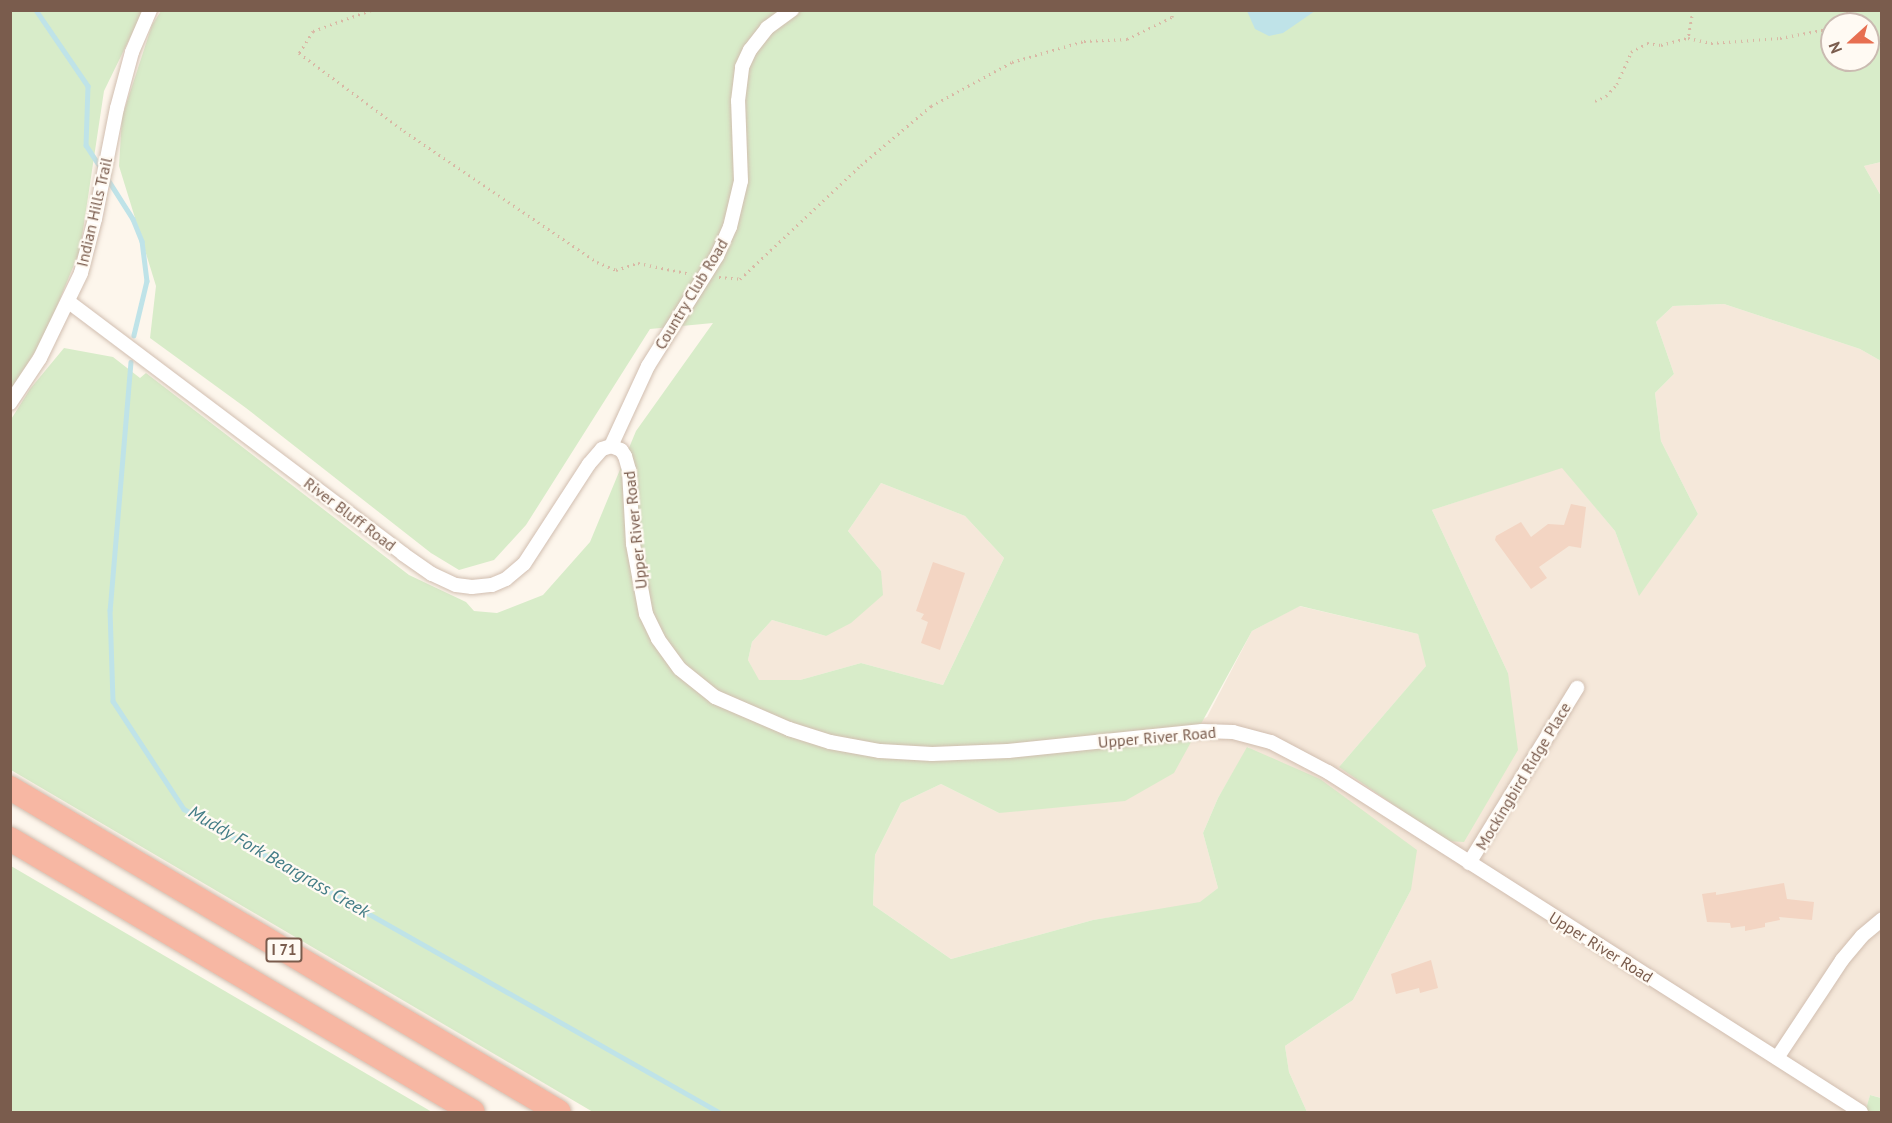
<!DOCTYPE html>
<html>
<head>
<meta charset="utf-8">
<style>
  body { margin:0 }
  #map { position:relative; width:1892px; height:1123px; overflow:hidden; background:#fdf6ec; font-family:"PT Sans",sans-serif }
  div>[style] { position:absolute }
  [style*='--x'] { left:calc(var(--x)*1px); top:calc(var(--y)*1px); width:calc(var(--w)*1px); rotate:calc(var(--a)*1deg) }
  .residential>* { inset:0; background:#f5e8da }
  .green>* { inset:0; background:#d8ecc9 }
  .water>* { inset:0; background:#bfe3e8 }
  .stream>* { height:4.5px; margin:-2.25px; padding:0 2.25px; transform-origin:2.25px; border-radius:2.25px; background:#bfe3e8 }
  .building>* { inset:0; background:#f3d5c3 }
  .path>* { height:3px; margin-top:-1.5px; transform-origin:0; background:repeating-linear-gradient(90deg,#d9b8a5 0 1.5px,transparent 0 6px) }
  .roads { filter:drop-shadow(0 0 2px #d1beb0) drop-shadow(0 0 2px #d1beb0) }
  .street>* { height:14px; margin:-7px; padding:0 7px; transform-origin:7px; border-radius:7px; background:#fff }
  .highway>* { height:24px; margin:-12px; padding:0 12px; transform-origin:12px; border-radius:12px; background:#f7b7a3 }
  span { translate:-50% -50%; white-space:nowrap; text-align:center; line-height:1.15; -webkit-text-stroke:4.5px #fffaf3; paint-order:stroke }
  .shield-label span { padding:2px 4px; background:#fffaf3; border:2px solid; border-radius:4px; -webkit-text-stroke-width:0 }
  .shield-label { font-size:15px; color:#7a5c4d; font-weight:700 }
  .street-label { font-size:16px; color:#7a5c4d }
  .water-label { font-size:18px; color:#437c86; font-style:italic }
  .frame { position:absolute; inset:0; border:12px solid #7a5c4d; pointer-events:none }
  .north { position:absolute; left:1820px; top:12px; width:60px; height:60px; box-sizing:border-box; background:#fffaf3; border:2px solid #cabbb1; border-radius:50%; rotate:249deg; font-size:16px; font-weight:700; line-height:24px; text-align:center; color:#7a5c4d }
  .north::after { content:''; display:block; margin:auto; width:21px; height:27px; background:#e76f51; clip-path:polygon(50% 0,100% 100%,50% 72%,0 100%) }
</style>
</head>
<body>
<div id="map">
  <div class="residential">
    <i style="clip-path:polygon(1881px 162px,1881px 196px,1864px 166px)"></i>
    <i style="clip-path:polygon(1724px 304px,1860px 349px,1881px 361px,1882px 1098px,1870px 1095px,1865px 1112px,1307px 1112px,1289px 1072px,1285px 1046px,1353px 1000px,1411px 890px,1248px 747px,1218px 798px,1203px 833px,1218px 888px,1200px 903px,1093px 920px,951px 959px,873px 905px,875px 855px,901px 803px,941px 784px,999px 813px,1207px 717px,1252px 631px,1299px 606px,1418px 634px,1427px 665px,1339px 767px,1508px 673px,1432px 510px,1562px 467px,1615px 531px,1639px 595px,1698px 514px,1661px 441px,1655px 393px,1674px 374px,1656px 322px,1673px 306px)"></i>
    <i style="clip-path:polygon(881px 483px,965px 516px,1004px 558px,943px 685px,861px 663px,800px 680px,758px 680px,748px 660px,752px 642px,772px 620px,826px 636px,881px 571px,848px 531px)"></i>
  </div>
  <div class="green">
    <i style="clip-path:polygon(11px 11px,143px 11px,104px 91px,80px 250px,44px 338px,11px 389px)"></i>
    <i style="clip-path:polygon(evenodd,161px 11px,1881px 11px,1881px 162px,1864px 166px,1881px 196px,1881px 361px,1860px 349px,1724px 304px,1673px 306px,1656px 322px,1674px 374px,1655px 393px,1661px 441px,1698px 514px,1639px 596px,1615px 531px,1562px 468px,1432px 510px,1508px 673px,1518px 750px,1464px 842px,1446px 841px,1339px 767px,1426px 666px,1418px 634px,1300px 606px,1252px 631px,1174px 773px,1125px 801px,999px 813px,941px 784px,901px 803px,875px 855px,873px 905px,951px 959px,1093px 920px,1200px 902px,1218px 888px,1203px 833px,1218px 798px,1247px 747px,1320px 779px,1417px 850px,1411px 890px,1353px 1000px,1285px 1046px,1289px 1072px,1307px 1112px,593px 1112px,11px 770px,10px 421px,30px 389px,64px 348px,113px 357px,140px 378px,146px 373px,409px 575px,466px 602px,474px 611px,497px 613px,543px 595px,590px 542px,636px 431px,713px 323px,650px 329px,526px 525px,494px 560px,459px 570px,431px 553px,246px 408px,150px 338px,156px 286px,119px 166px,122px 117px,152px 25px,161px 11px,1832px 24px,1868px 24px,1868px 60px,1832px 60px,1832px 24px,161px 11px,881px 483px,965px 516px,1004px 558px,943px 685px,861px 663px,800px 680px,759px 680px,748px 660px,752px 642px,772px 620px,826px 636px,851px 623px,883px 595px,881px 571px,848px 531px,881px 483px)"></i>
    <i style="clip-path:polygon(10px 866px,11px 866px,432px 1112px,11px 1112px)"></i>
    <i style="clip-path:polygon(1870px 1095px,1881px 1098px,1881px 1112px,1865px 1112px)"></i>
  </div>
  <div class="water">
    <i style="clip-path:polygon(1247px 11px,1247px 10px,1315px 11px,1283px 33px,1269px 36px,1255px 29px)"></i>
  </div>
  <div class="stream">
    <i style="--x:36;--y:10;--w:92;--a:55.6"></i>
    <i style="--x:88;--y:86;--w:59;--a:91.9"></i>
    <i style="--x:86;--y:145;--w:27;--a:57"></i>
    <i style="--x:107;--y:178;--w:49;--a:57.6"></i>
    <i style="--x:133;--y:219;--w:24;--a:68"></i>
    <i style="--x:142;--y:241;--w:40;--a:82.9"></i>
    <i style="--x:147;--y:281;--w:56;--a:103.5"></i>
    <i style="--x:131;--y:362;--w:249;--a:94.8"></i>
    <i style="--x:110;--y:610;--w:91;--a:88.1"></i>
    <i style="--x:113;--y:701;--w:129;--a:56.7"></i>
    <i style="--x:184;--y:809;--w:615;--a:29.53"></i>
  </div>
  <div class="building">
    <i style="clip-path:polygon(1571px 504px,1586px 507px,1581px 548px,1569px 546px,1539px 567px,1547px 578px,1531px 589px,1495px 540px,1496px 536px,1521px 522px,1531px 537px,1548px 524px,1564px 525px)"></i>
    <i style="clip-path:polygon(933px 562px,965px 573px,940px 650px,921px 643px,928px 622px,921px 619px,924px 614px,916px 611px)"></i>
    <i style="clip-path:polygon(1784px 883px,1787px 899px,1814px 902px,1812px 920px,1779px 917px,1780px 920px,1765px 923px,1765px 927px,1745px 931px,1745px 926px,1731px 928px,1730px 923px,1707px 922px,1702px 894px,1716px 892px,1716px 895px)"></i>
    <i style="clip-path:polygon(1431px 960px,1438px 988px,1420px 993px,1419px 988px,1396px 994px,1391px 974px)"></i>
  </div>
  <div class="path">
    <i style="--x:371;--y:10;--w:62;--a:160.1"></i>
    <i style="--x:313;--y:31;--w:26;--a:122"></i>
    <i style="--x:299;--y:53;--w:131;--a:36.6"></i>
    <i style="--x:404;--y:131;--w:233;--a:34.2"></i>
    <i style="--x:597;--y:262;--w:21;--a:23"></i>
    <i style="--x:616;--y:270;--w:23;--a:-18"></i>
    <i style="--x:638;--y:263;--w:54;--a:11.7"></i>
    <i style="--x:1693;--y:10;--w:28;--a:100"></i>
    <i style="--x:1688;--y:38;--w:24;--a:12"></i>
    <i style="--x:1711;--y:43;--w:69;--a:-4.1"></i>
    <i style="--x:1780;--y:38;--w:43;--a:-10.8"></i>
    <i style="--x:1822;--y:30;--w:36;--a:-34"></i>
    <i style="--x:1595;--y:101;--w:12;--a:-24"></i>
    <i style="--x:1606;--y:96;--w:16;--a:-47"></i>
    <i style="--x:1617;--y:84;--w:35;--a:-66"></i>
    <i style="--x:1631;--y:52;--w:18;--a:-29"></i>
    <i style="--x:1647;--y:43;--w:14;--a:8"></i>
    <i style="--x:1661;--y:45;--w:28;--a:-15"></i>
    <i style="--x:719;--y:277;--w:21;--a:5"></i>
    <i style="--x:740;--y:279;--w:166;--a:-43.3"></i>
    <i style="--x:861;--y:165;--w:92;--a:-40.1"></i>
    <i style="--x:931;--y:106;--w:92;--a:-28.5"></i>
    <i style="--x:1012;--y:62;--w:75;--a:-16.3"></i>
    <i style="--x:1084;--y:41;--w:43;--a:-2.7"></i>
    <i style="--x:1127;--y:39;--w:50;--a:-26.1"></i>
    <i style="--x:1172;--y:17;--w:7;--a:-82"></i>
  </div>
  <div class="roads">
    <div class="street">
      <i style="--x:69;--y:302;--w:418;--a:37"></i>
      <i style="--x:403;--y:554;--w:35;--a:35"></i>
      <i style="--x:432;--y:574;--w:26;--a:25"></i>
      <i style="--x:456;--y:585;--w:16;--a:7"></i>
      <i style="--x:472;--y:587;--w:20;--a:-6"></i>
      <i style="--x:492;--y:585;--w:15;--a:-23"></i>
      <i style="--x:506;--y:579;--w:23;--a:-40"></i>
      <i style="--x:524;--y:564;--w:119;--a:-57"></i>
      <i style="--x:589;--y:464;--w:20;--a:-49"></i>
      <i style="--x:602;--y:449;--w:9;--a:-18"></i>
      <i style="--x:10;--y:403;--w:54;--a:-56.3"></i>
      <i style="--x:40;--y:358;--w:94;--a:-64.2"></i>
      <i style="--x:81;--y:273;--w:56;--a:-75.5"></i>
      <i style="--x:95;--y:219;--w:113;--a:-78.8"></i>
      <i style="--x:117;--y:108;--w:58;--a:-75"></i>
      <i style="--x:132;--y:52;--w:46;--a:-66.8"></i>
      <i style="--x:611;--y:446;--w:11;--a:22"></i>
      <i style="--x:621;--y:450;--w:7;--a:56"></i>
      <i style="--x:625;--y:456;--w:15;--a:74"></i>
      <i style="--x:629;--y:470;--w:74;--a:86.9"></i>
      <i style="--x:633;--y:544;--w:71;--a:79.5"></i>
      <i style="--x:646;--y:614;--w:28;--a:64"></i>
      <i style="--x:658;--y:639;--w:37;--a:54"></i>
      <i style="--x:680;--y:669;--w:45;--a:38.7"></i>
      <i style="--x:715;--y:697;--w:81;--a:23.4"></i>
      <i style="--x:789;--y:729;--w:43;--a:17.6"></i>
      <i style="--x:830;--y:742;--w:51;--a:10.2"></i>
      <i style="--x:880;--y:751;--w:52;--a:3.3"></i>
      <i style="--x:932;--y:754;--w:76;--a:-2.3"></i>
      <i style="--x:1008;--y:751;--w:195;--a:-5.9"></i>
      <i style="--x:1202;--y:731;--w:31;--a:2"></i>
      <i style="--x:1233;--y:732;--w:39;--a:15"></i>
      <i style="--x:1271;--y:742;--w:64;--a:27.8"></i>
      <i style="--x:1328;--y:772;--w:632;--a:32.53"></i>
      <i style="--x:611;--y:446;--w:88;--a:-65.2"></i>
      <i style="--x:648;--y:366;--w:130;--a:-57.9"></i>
      <i style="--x:717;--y:256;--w:32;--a:-66"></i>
      <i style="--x:730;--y:227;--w:47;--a:-76.6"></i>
      <i style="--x:741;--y:181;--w:80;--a:-92.1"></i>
      <i style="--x:738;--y:101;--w:34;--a:-83"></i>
      <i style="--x:742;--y:67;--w:19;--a:-65"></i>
      <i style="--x:750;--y:50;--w:28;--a:-52"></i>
      <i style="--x:767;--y:28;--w:31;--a:-36"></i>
      <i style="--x:1469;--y:863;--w:206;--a:-58.3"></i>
      <i style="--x:1777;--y:1058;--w:118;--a:-56.4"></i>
      <i style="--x:1842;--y:960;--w:31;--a:-50"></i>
      <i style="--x:1862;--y:936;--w:26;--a:-40"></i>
    </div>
    <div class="highway">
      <i style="--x:10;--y:788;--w:637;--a:30.55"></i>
      <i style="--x:10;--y:839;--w:537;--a:30.52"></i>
    </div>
  </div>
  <div class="shield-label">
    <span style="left:284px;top:950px">I 71</span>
  </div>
  <div class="street-label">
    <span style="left:94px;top:212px;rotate:-77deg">Indian Hills Trail</span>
    <span style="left:691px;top:294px;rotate:-59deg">Country Club Road</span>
    <span style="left:350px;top:514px;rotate:37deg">River Bluff Road</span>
    <span style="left:635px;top:530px;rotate:-96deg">Upper River Road</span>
    <span style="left:1157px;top:737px;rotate:-5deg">Upper River Road</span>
    <span style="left:1523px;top:776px;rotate:-59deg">Mockingbird Ridge Place</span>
    <span style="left:1601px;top:947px;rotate:32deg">Upper River Road</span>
  </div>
  <div class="water-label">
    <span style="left:279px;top:862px;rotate:30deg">Muddy Fork Beargrass Creek</span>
  </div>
  <div class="frame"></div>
  <div class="north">N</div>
</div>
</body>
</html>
